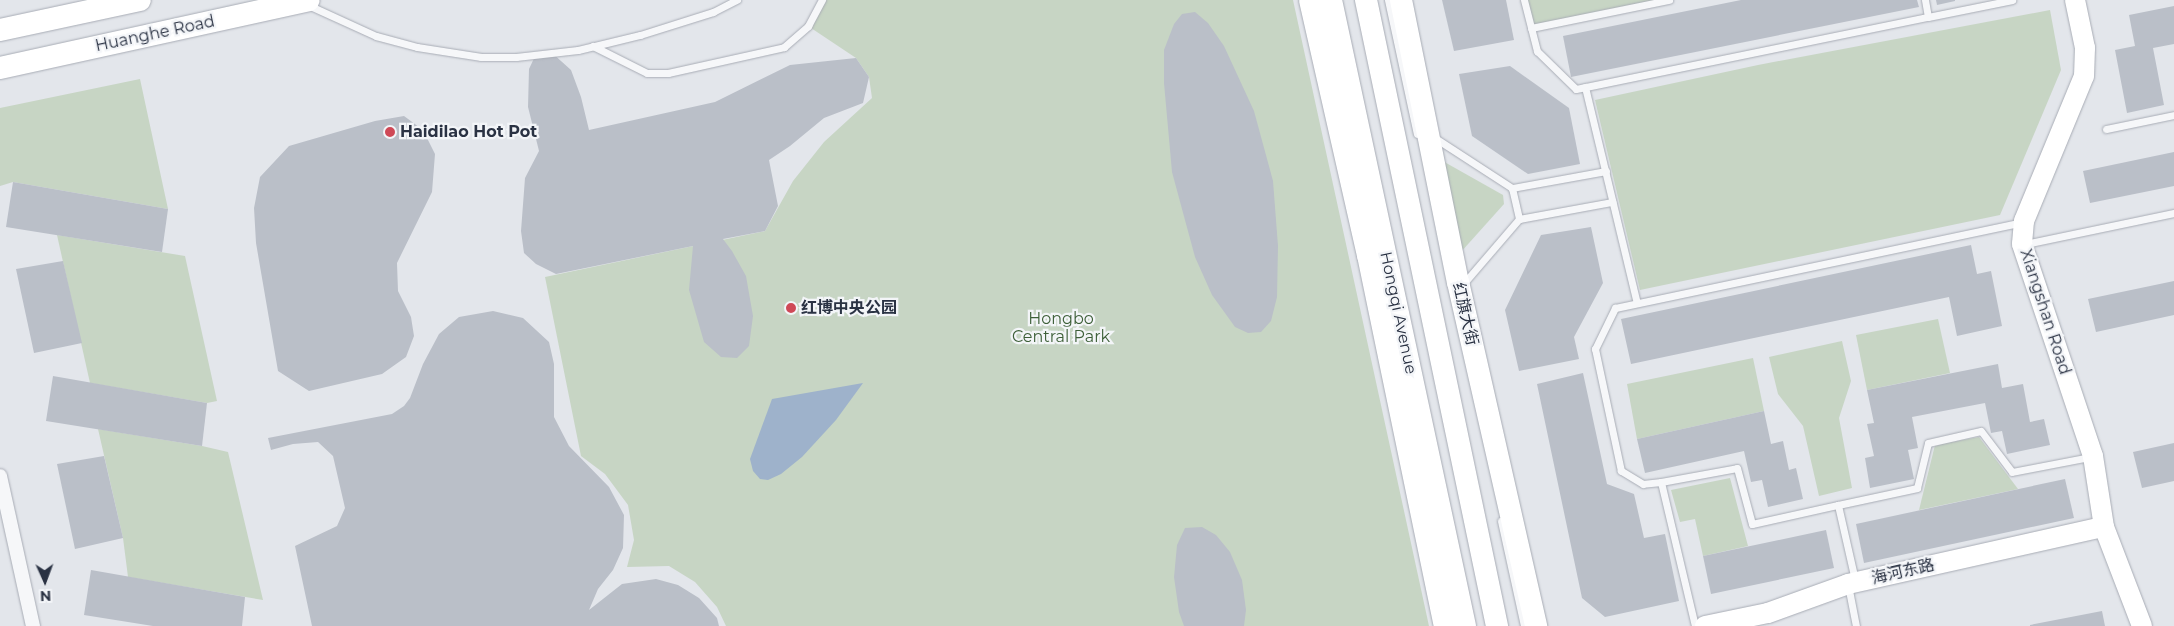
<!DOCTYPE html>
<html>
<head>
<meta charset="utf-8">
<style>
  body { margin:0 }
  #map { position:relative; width:2174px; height:626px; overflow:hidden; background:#e3e6eb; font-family:Montserrat,"Noto Sans SC",sans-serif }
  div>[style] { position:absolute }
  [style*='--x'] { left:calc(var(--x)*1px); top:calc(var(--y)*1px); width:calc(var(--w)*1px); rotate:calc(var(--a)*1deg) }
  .green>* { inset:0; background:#c7d5c4 }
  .water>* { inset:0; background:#9eb2cb }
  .building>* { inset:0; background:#babfc8 }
  .roads { filter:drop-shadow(0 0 1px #a8acb5) drop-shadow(0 0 1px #a8acb5) }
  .lane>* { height:7px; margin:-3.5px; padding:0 3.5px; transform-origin:3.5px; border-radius:3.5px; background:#f6f7f9 }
  .street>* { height:14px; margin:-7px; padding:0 7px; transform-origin:7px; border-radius:7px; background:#f6f7f9 }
  .secondary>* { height:20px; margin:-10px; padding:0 10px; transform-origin:10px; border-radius:10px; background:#fff }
  .primary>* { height:22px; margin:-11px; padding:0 11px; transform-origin:11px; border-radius:11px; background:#fff }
  .dots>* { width:14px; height:14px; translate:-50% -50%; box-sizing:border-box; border:2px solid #f3f5f8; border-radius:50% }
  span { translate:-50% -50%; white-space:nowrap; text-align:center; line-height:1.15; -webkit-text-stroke:4.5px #f3f5f8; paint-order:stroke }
  .street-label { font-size:16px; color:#2a3243 }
  .poi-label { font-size:16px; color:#2a3243; font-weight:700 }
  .left { translate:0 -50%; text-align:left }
  .park-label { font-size:16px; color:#3d5f38 }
  .north { position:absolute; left:20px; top:556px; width:50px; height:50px; -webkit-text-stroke:4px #f3f5f8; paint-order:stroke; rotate:178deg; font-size:14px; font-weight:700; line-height:20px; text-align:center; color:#2a3243 }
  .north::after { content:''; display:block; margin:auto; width:18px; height:22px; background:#2a3243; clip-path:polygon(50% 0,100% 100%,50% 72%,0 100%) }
</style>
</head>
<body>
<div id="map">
  <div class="green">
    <i style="clip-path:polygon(822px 0,1293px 0,1429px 626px,726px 626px,717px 607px,695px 582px,669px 566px,627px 567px,634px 540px,628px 505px,605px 474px,581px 456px,545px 277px,765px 231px,793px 181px,824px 142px,872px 98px,869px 77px,856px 58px,808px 26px)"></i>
    <i style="clip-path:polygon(1524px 0,1661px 0,1531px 28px)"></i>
    <i style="clip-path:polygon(2050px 10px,2061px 70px,2000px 215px,1640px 290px,1595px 100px,1758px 65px)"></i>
    <i style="clip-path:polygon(140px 79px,168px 209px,13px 182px,0 186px,0 108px)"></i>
    <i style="clip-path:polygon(1432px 155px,1503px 195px,1504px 204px,1452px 262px)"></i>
    <i style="clip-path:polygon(57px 235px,185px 256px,217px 401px,207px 403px,90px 383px)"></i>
    <i style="clip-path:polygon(1938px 319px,1950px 373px,1867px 390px,1856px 335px)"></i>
    <i style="clip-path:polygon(1842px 341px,1851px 381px,1839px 418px,1852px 488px,1819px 496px,1803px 426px,1778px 394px,1769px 357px)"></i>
    <i style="clip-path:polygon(1753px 358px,1764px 411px,1637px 439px,1627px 384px)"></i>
    <i style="clip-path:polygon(98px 429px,202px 446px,228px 452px,263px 600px,128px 577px,123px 538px)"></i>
    <i style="clip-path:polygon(1979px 437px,2018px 489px,1919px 510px,1935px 445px)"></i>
    <i style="clip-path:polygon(1730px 478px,1748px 546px,1703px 556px,1695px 519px,1680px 522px,1671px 490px)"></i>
  </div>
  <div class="water">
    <i style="clip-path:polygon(863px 383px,836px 420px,802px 457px,781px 474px,768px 480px,760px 479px,753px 471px,750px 459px,772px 399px)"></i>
  </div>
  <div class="building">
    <i style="clip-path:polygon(1442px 0,1506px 0,1514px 40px,1454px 51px)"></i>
    <i style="clip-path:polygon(1741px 0,1917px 0,1919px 7px,1571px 77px,1563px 36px)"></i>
    <i style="clip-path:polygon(1936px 0,1955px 0,1955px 1px,1937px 5px)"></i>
    <i style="clip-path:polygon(2174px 6px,2174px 44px,2153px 48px,2164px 105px,2127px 113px,2115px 50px,2135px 46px,2129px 15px)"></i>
    <i style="clip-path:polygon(1195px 12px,1208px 23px,1224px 46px,1254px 111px,1273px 181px,1278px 246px,1277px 297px,1271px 321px,1261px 332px,1248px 333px,1235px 327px,1212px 295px,1195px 257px,1172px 172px,1164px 83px,1164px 50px,1174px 24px,1182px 14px)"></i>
    <i style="clip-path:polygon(537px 52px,551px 52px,571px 70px,581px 97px,589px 130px,715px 102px,790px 65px,856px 58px,869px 77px,863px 103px,824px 118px,790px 146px,769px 160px,778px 206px,765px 231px,723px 239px,732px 251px,746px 276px,753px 316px,749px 346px,737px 358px,721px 357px,704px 342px,689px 290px,693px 246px,556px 274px,536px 264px,524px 253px,521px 231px,525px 178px,539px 151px,528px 107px,529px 69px)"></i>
    <i style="clip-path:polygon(1510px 66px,1569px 108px,1580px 164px,1528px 174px,1472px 136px,1459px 74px)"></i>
    <i style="clip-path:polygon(404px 116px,423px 130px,435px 154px,432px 192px,397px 263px,398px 291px,411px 317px,414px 336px,406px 357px,382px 374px,309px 391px,278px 371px,256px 243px,254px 208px,260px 177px,289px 146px,375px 121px)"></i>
    <i style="clip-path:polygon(2174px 152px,2174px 186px,2090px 203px,2083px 171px)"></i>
    <i style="clip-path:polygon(13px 182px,168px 209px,162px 252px,6px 227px)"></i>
    <i style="clip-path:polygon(1591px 227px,1603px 283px,1574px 337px,1579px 359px,1519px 371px,1505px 310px,1541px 235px)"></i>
    <i style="clip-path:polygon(1971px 245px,1977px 274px,1991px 271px,2002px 326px,1957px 336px,1949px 297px,1631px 364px,1621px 319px)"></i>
    <i style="clip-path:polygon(63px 261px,82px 343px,34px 353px,16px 269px)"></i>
    <i style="clip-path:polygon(2174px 281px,2174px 315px,2096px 332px,2088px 299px)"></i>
    <i style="clip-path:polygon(493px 311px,523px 318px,549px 342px,554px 364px,554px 417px,569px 446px,609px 487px,624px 515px,623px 548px,613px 570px,598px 589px,589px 610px,622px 584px,656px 579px,678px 585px,699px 598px,717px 618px,719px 626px,312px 626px,295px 546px,337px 526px,345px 508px,333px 456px,318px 442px,293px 444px,271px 450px,268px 438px,392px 414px,404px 406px,410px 398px,423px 364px,439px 334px,459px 317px)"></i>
    <i style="clip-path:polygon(1998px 364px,2002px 388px,2023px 384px,2030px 422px,2044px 419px,2050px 445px,2007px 454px,2002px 431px,1991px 433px,1985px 403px,1912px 417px,1918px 448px,1908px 450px,1914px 479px,1870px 488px,1865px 458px,1874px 456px,1867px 424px,1874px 423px,1867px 390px)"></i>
    <i style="clip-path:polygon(1583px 373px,1607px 484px,1634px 494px,1644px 538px,1665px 534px,1679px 601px,1605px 617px,1582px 598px,1537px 384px)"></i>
    <i style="clip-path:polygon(53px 376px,207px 403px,202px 446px,46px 421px)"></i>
    <i style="clip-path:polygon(1764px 411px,1771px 444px,1783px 441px,1789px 470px,1796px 468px,1803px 499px,1768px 507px,1762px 480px,1751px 482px,1744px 451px,1645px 473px,1637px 439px)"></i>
    <i style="clip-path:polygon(2174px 443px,2174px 481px,2142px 488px,2133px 452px)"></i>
    <i style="clip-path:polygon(104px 456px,123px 538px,75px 549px,57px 464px)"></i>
    <i style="clip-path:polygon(2065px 479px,2074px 518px,1864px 563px,1856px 524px)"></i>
    <i style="clip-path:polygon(1202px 527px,1216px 535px,1230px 552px,1242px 580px,1246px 610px,1244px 626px,1184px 626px,1179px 612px,1174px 577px,1177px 545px,1185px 528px)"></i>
    <i style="clip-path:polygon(1826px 530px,1834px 568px,1711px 594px,1703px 556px)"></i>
    <i style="clip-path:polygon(91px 570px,245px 597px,242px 626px,153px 626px,84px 615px)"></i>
    <i style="clip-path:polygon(2102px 611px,2105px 626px,2030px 626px,2030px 625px)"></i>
  </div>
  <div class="roads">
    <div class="lane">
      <i style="--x:1388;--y:0;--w:137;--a:77.8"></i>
      <i style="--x:1524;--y:0;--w:53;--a:75.7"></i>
      <i style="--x:1537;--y:51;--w:54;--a:44.3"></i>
      <i style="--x:1576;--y:89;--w:359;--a:-11.6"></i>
      <i style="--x:1925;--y:0;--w:17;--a:80"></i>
      <i style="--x:1928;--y:17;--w:86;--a:-11.4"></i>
      <i style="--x:308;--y:5;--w:75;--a:24.5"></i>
      <i style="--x:376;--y:36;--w:42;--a:15"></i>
      <i style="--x:417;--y:47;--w:65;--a:8.9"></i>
      <i style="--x:481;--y:57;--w:35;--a:0"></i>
      <i style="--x:516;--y:57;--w:62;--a:-6.4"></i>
      <i style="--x:578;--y:50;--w:64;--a:-13.6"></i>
      <i style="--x:640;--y:35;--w:77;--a:-17.5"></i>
      <i style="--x:713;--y:12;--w:27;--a:-27"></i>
      <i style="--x:1531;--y:28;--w:141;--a:-11.5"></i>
      <i style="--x:593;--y:46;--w:60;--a:26.6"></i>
      <i style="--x:647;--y:73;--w:21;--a:0"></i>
      <i style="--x:668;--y:73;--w:119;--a:-12.6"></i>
      <i style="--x:784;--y:47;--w:32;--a:-41"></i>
      <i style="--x:808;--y:26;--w:30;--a:-62"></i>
      <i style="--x:1585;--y:87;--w:222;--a:76.5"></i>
      <i style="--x:2106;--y:129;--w:69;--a:-11.6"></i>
      <i style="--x:1435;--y:138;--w:92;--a:33"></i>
      <i style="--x:1606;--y:171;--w:96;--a:169.7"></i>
      <i style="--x:1512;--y:188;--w:32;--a:77"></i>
      <i style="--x:1519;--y:219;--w:95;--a:-10.4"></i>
      <i style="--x:2025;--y:244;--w:152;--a:-11.8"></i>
      <i style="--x:1464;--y:283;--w:84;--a:-49.3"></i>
      <i style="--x:1661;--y:482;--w:18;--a:174"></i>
      <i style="--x:1643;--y:484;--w:26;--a:-149"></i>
      <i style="--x:1621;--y:471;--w:125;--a:-102"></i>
      <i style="--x:1595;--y:349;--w:46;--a:-64"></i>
      <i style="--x:1615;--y:308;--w:416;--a:-11.9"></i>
      <i style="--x:1501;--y:521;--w:107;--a:77.6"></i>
      <i style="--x:1855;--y:580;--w:77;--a:-102.8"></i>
      <i style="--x:1838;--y:505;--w:81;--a:-12.1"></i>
      <i style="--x:1917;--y:488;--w:46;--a:-76.3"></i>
      <i style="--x:1928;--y:443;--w:54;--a:-12.8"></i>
      <i style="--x:1981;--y:431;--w:51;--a:52.9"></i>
      <i style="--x:2012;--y:472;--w:79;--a:-10.9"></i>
      <i style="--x:1848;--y:585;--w:42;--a:79"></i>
      <i style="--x:1695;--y:626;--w:148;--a:-103.3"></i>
      <i style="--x:1661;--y:482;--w:77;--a:-10.4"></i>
      <i style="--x:1737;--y:468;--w:58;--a:75"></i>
      <i style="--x:1752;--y:524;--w:88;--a:-12.5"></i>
    </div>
    <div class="street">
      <i style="--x:0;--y:476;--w:154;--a:77.6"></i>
    </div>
    <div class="secondary">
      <i style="--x:2075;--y:0;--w:49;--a:78.2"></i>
      <i style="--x:2085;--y:48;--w:28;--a:92"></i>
      <i style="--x:2084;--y:76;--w:157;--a:112.5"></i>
      <i style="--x:2024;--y:221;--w:23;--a:95"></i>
      <i style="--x:2022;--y:244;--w:224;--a:71.5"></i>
      <i style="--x:2093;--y:456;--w:72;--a:81.2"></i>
      <i style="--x:2104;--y:527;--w:106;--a:69"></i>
      <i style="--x:1705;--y:626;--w:64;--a:-11.7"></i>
      <i style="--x:1768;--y:613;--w:85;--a:-19.9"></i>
      <i style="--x:1848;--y:584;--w:262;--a:-12.6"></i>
    </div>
    <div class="primary">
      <i style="--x:1310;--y:0;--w:262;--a:77.2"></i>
      <i style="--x:1368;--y:255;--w:379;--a:78.3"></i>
      <i style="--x:1331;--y:0;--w:640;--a:77.92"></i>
      <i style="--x:1366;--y:0;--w:640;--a:78.18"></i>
      <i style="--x:1401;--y:0;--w:288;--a:78.6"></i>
      <i style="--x:1458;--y:282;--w:353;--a:77.2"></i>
      <i style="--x:0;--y:30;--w:143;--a:-12.1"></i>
      <i style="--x:0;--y:68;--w:316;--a:-12.4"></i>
    </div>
  </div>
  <div class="dots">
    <i style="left:390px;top:132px;background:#cf4957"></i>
    <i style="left:791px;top:308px;background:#cf4957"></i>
  </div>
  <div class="street-label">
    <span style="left:155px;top:34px;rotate:-12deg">Huanghe Road</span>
    <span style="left:2045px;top:312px;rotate:72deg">Xiangshan Road</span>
    <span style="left:1398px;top:313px;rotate:78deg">Hongqi Avenue</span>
    <span style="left:1465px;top:314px;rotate:77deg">红旗大街</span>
    <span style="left:1903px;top:572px;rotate:-13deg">海河东路</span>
  </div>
  <div class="poi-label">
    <span class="left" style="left:400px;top:132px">Haidilao Hot Pot</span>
    <span class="left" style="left:801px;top:308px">红博中央公园</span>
  </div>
  <div class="park-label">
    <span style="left:1061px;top:328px">Hongbo<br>Central Park</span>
  </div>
  <div class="north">N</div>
</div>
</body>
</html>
